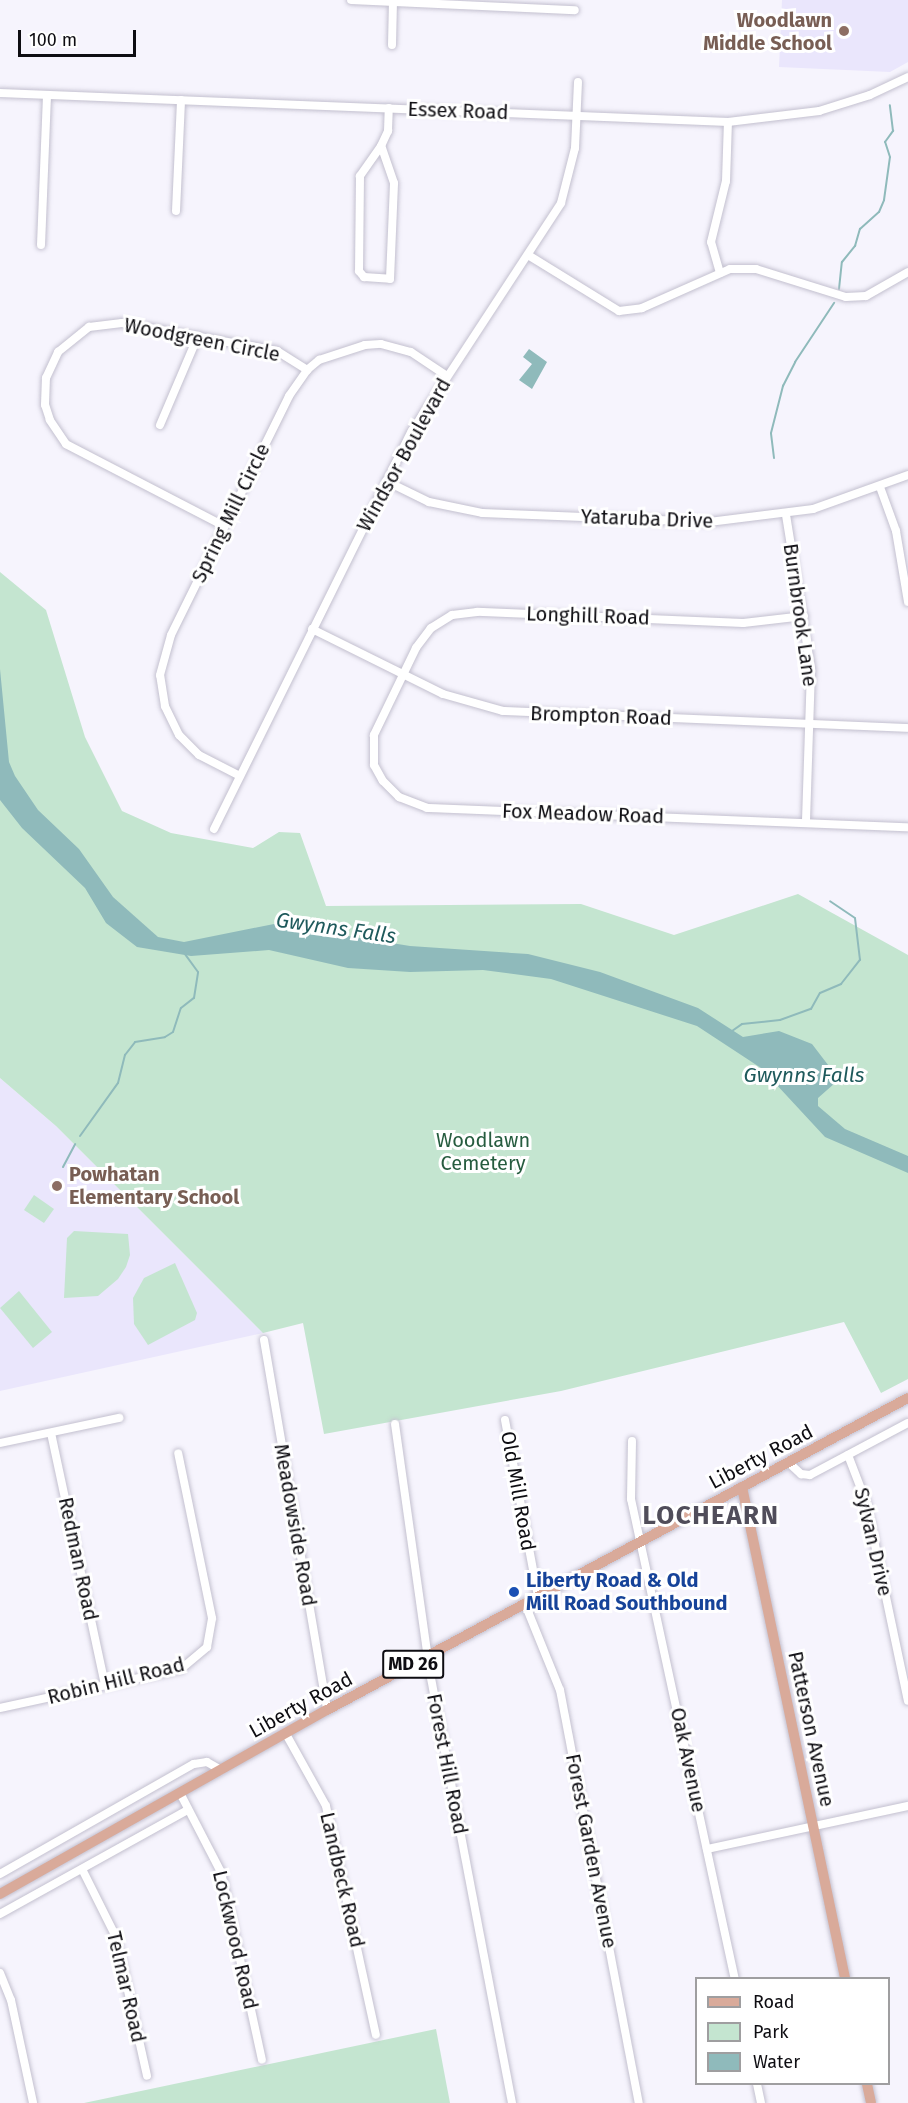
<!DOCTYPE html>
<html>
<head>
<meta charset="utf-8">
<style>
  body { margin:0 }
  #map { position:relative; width:908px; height:2103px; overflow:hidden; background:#f6f4fd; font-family:"Fira Sans",sans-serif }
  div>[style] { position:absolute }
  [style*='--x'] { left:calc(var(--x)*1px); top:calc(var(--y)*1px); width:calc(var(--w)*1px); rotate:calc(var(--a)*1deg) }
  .built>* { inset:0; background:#eae6fc }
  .green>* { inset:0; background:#c4e5d0 }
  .water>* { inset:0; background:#8fbabb }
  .stream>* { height:2px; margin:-1px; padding:0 1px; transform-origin:1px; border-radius:1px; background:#8fbabb }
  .roads { filter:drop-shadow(0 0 2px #c3c0cf) drop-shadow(0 0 2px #c3c0cf) }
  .minor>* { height:8px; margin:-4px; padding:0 4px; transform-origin:4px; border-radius:4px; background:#fff }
  .major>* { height:10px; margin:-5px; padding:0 5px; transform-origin:5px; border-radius:5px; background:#d9aa9a }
  .dots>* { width:16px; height:16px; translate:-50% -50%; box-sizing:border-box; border:3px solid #fff; border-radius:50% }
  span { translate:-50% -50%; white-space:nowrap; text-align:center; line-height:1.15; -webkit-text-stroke:6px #fff; paint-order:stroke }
  .shield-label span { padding:2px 4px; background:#fff; border:2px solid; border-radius:4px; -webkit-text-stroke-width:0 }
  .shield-label { font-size:18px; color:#0e0d12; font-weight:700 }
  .education-label { font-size:20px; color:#785e54; font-weight:700 }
  .right { translate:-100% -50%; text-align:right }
  .left { translate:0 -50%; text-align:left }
  .street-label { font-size:20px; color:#0e0d12 }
  .park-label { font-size:20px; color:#265c3f }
  .transit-label { font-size:20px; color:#164399; font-weight:700 }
  .water-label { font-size:21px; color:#1f5a5c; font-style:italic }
  .district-label { font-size:26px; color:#504d5a; font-weight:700; letter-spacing:1.5px }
  .legend { position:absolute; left:695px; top:1977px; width:195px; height:108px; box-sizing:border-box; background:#fff; border:2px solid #9f9ea0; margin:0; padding:8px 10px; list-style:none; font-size:18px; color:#0e0d12 }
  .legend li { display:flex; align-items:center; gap:12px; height:30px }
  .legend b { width:30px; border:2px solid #9f9ea0 }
  .scale { position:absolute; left:18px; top:30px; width:118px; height:27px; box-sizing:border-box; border:3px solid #0e0d12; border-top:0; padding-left:8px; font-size:18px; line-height:21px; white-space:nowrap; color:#0e0d12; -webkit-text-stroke:4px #fff; paint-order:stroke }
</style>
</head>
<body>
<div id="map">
  <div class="built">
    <i style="clip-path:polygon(782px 0,908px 0,908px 62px,890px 72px,779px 67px)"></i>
    <i style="clip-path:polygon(0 1078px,56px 1126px,263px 1333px,0 1391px)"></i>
  </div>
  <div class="green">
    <i style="clip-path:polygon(0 572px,46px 610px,85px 737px,122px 811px,171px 833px,253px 848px,279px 832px,300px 833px,326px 906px,581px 904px,674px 935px,798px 894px,908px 955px,908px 1379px,881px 1393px,844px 1322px,561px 1391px,324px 1434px,303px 1323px,263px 1333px,56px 1126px,0 1078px)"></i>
    <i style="clip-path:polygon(34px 1195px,54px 1209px,44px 1223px,24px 1210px)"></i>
    <i style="clip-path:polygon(74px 1231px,128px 1234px,130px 1255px,126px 1267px,118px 1279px,98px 1296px,64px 1298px,67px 1238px)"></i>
    <i style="clip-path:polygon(175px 1263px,197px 1313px,195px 1320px,148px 1345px,134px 1324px,133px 1298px,144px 1278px)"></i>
    <i style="clip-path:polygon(19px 1291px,52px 1332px,33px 1348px,0 1308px)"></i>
    <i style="clip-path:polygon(436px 2029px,450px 2103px,84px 2103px)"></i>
  </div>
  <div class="water">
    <i style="clip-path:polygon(529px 349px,547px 362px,532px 389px,519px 380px,532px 364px,523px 357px)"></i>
    <i style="clip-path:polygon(0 669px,9px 762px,15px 776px,38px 810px,79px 849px,113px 897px,158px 937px,184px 942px,274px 924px,410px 946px,528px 954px,600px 972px,698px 1008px,743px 1037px,779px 1031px,812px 1044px,835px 1074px,835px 1083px,818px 1098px,818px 1106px,845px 1129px,908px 1156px,908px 1173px,825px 1137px,761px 1068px,697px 1026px,551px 979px,483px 970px,410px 972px,348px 968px,269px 950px,191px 956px,137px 947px,106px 923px,85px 888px,22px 828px,0 800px)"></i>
  </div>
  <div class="stream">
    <i style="--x:839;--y:289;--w:27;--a:-84"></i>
    <i style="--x:842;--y:262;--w:21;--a:-51"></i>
    <i style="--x:855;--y:246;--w:18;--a:-74"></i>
    <i style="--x:860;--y:229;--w:25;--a:-42"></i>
    <i style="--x:879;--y:212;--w:13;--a:-67"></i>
    <i style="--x:884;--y:200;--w:43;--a:-82.1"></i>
    <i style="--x:890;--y:157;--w:16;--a:-108"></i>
    <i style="--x:885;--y:142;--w:14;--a:-54"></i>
    <i style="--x:893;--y:131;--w:26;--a:-97"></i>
    <i style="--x:774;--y:458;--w:25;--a:-97"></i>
    <i style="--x:771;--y:433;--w:49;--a:-75.7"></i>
    <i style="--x:783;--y:386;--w:27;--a:-63"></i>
    <i style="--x:795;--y:362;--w:71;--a:-56.5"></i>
    <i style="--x:732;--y:1031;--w:12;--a:-35"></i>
    <i style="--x:742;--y:1024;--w:38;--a:-6"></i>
    <i style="--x:780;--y:1020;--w:33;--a:-20"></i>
    <i style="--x:811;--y:1009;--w:18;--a:-61"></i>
    <i style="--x:820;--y:993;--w:23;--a:-23"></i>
    <i style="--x:841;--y:984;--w:31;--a:-52"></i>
    <i style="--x:860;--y:960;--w:42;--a:-96.8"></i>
    <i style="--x:855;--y:918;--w:30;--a:-146"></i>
    <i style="--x:80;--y:1136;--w:65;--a:-54.4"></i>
    <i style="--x:118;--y:1083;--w:29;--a:-76"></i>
    <i style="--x:125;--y:1055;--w:16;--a:-52"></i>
    <i style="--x:135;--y:1042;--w:30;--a:-9"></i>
    <i style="--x:165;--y:1037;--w:9;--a:-32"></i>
    <i style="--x:173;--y:1032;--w:25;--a:-72"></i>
    <i style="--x:181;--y:1008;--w:16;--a:-38"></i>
    <i style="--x:194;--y:998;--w:26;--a:-81"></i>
    <i style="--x:198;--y:972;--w:24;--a:-126"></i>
    <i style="--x:63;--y:1167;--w:26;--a:-62"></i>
  </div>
  <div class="roads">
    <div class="minor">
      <i style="--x:351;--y:0;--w:224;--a:2.6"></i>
      <i style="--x:392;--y:45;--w:43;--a:-88.7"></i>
      <i style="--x:0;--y:93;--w:729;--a:2.28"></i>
      <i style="--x:728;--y:122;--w:92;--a:-6.9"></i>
      <i style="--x:819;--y:111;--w:53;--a:-17.4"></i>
      <i style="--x:870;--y:95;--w:42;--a:-25.3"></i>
      <i style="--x:381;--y:146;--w:37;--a:125"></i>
      <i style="--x:360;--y:176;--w:95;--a:90.6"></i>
      <i style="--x:359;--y:271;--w:8;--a:50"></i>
      <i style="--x:364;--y:277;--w:26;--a:4"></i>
      <i style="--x:390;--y:279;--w:96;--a:-87.6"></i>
      <i style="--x:394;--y:183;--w:39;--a:-109"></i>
      <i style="--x:381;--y:146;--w:17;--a:-65"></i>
      <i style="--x:388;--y:131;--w:23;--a:-88"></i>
      <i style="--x:176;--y:211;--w:111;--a:-87.4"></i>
      <i style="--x:41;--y:245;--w:150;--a:-87.7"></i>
      <i style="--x:528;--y:255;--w:107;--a:31.6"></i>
      <i style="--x:619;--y:311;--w:23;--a:-7"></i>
      <i style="--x:642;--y:308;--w:96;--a:-23.9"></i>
      <i style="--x:730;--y:269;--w:26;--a:0"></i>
      <i style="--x:756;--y:269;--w:94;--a:17.3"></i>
      <i style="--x:846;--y:297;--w:20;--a:-3"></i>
      <i style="--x:866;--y:296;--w:48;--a:-29.7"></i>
      <i style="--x:720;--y:273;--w:32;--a:-106"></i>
      <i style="--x:711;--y:242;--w:63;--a:-76.2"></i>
      <i style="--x:726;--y:181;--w:59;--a:-88.1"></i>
      <i style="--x:160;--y:425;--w:97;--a:-66.9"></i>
      <i style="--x:386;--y:481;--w:48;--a:26"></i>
      <i style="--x:429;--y:502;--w:54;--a:11.7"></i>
      <i style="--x:482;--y:513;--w:227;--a:2.3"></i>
      <i style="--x:709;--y:522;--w:105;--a:-7.1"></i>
      <i style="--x:813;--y:509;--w:101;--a:-19.7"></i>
      <i style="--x:880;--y:487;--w:47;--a:70"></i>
      <i style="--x:896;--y:531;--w:72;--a:80.4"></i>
      <i style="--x:786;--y:515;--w:157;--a:80.8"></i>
      <i style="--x:811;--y:670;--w:153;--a:91.9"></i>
      <i style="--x:224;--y:526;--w:178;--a:-152.6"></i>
      <i style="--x:66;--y:444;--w:29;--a:-124"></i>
      <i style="--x:50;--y:420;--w:16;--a:-108"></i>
      <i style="--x:45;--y:405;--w:27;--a:-88"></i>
      <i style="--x:46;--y:378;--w:29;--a:-65"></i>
      <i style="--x:58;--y:352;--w:40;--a:-39"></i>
      <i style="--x:89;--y:327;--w:33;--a:-7"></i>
      <i style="--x:122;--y:323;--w:158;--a:10.2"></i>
      <i style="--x:277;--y:351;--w:36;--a:32"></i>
      <i style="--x:804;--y:616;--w:61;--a:173.5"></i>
      <i style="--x:743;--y:623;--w:266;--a:-177.6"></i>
      <i style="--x:477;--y:612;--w:25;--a:173"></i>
      <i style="--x:452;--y:615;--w:25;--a:148"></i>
      <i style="--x:431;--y:628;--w:25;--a:127"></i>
      <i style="--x:416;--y:648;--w:97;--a:115.8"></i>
      <i style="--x:374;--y:735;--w:30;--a:90"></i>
      <i style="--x:374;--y:765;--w:18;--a:61"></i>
      <i style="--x:383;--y:781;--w:23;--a:45"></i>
      <i style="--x:399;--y:797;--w:30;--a:21"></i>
      <i style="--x:427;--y:808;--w:481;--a:2.3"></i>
      <i style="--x:312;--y:629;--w:146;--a:26.4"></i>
      <i style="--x:443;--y:694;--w:62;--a:15.8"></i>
      <i style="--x:503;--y:711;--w:405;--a:2.4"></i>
      <i style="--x:240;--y:776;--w:46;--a:-152.9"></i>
      <i style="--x:199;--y:755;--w:28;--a:-135"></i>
      <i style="--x:179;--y:735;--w:32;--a:-116"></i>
      <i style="--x:165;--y:706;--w:31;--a:-99"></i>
      <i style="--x:160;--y:675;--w:41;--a:-74.6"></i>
      <i style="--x:171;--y:635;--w:267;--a:-63.7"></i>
      <i style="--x:289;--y:396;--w:32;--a:-55"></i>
      <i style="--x:307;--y:370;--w:16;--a:-40"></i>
      <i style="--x:319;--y:360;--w:48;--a:-18.1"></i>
      <i style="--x:365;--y:345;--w:16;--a:-4"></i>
      <i style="--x:381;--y:344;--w:31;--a:15"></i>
      <i style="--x:411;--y:352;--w:43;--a:33.7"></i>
      <i style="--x:214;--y:829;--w:445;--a:-63.6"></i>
      <i style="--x:412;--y:431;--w:272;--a:-56.8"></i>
      <i style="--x:561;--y:203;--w:57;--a:-75.7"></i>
      <i style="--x:575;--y:148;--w:66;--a:-87.4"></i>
      <i style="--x:264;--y:1340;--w:375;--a:80.3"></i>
      <i style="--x:505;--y:1420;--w:180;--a:79.4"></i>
      <i style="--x:395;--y:1424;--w:251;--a:82"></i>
      <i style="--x:430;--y:1673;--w:438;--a:79.2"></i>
      <i style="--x:51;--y:1433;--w:258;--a:77.9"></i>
      <i style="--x:632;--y:1441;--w:58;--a:91"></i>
      <i style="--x:631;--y:1499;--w:490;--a:77.8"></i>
      <i style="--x:0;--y:1443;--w:122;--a:-11.9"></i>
      <i style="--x:848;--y:1455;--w:50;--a:69"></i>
      <i style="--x:866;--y:1502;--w:203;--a:78.1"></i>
      <i style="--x:788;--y:1462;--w:18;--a:43"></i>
      <i style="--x:801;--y:1474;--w:9;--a:6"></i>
      <i style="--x:810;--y:1475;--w:111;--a:-28"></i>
      <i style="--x:525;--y:1604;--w:93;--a:67.9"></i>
      <i style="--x:560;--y:1690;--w:420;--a:79.2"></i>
      <i style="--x:0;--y:1708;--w:185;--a:-12.2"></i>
      <i style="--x:181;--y:1669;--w:34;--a:-40"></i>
      <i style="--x:207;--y:1647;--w:29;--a:-80"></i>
      <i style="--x:212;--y:1618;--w:168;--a:-101.6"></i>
      <i style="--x:286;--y:1734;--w:82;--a:60.9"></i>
      <i style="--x:326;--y:1806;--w:234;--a:77.7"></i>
      <i style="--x:180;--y:1793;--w:89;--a:62.6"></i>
      <i style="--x:221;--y:1872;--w:192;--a:77.7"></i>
      <i style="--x:707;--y:1849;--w:206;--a:-12.1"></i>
      <i style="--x:82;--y:1869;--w:76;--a:63.4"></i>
      <i style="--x:116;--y:1937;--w:142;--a:77.4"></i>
      <i style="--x:0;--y:1874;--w:223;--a:-29.6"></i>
      <i style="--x:194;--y:1764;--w:13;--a:-9"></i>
      <i style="--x:207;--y:1762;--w:16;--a:30"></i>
      <i style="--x:0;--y:1914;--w:215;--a:-29"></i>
      <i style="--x:0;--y:1973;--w:29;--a:68"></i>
      <i style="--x:11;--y:2000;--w:105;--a:77.9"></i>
      <i style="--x:757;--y:2084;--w:19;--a:78"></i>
    </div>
    <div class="major">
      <i style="--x:742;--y:1487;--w:502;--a:78.15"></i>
      <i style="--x:0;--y:1894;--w:375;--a:-29.4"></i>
      <i style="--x:327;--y:1710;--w:659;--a:-28.24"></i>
      <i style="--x:867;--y:2084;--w:19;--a:78"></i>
    </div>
  </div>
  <div class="dots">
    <i style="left:844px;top:31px;background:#8d6e63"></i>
    <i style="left:57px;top:1186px;background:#8d6e63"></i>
    <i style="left:514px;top:1592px;background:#1a4fb4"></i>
  </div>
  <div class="shield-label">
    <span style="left:413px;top:1664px">MD 26</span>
  </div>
  <div class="education-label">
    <span class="right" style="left:832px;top:32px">Woodlawn<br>Middle School</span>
    <span class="left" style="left:69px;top:1186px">Powhatan<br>Elementary School</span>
  </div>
  <div class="street-label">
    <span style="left:458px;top:111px;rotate:2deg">Essex Road</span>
    <span style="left:202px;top:340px;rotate:11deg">Woodgreen Circle</span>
    <span style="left:404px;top:455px;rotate:-61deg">Windsor Boulevard</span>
    <span style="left:231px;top:513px;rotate:-64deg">Spring Mill Circle</span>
    <span style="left:647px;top:519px;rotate:2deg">Yataruba Drive</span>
    <span style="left:800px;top:615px;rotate:82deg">Burnbrook Lane</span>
    <span style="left:588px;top:616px;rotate:2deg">Longhill Road</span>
    <span style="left:601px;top:716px;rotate:2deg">Brompton Road</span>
    <span style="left:583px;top:814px;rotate:2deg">Fox Meadow Road</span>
    <span style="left:761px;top:1457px;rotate:-28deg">Liberty Road</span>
    <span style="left:518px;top:1491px;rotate:80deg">Old Mill Road</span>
    <span style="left:295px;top:1525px;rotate:80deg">Meadowside Road</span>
    <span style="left:873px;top:1542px;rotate:77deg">Sylvan Drive</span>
    <span style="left:78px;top:1559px;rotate:78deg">Redman Road</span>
    <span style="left:116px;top:1681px;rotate:-14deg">Robin Hill Road</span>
    <span style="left:301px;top:1705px;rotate:-29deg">Liberty Road</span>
    <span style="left:811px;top:1729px;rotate:78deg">Patterson Avenue</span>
    <span style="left:688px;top:1760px;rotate:78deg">Oak Avenue</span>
    <span style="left:447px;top:1764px;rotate:79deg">Forest Hill Road</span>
    <span style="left:591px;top:1851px;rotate:79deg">Forest Garden Avenue</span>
    <span style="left:342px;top:1880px;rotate:77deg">Landbeck Road</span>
    <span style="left:235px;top:1940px;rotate:77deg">Lockwood Road</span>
    <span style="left:126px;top:1987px;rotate:77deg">Telmar Road</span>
  </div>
  <div class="park-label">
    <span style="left:483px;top:1152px">Woodlawn<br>Cemetery</span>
  </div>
  <div class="transit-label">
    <span class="left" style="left:526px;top:1592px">Liberty Road &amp; Old<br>Mill Road Southbound</span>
  </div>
  <div class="water-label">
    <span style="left:336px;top:928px;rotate:8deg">Gwynns Falls</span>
    <span style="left:804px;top:1075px">Gwynns Falls</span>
  </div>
  <div class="district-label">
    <span style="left:711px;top:1516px">LOCHEARN</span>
  </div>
  <ul class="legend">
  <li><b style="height:8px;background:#d9aa9a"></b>Road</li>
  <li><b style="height:16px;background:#c4e5d0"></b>Park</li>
  <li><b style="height:16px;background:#8fbabb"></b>Water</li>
  </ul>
  <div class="scale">100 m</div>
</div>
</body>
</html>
